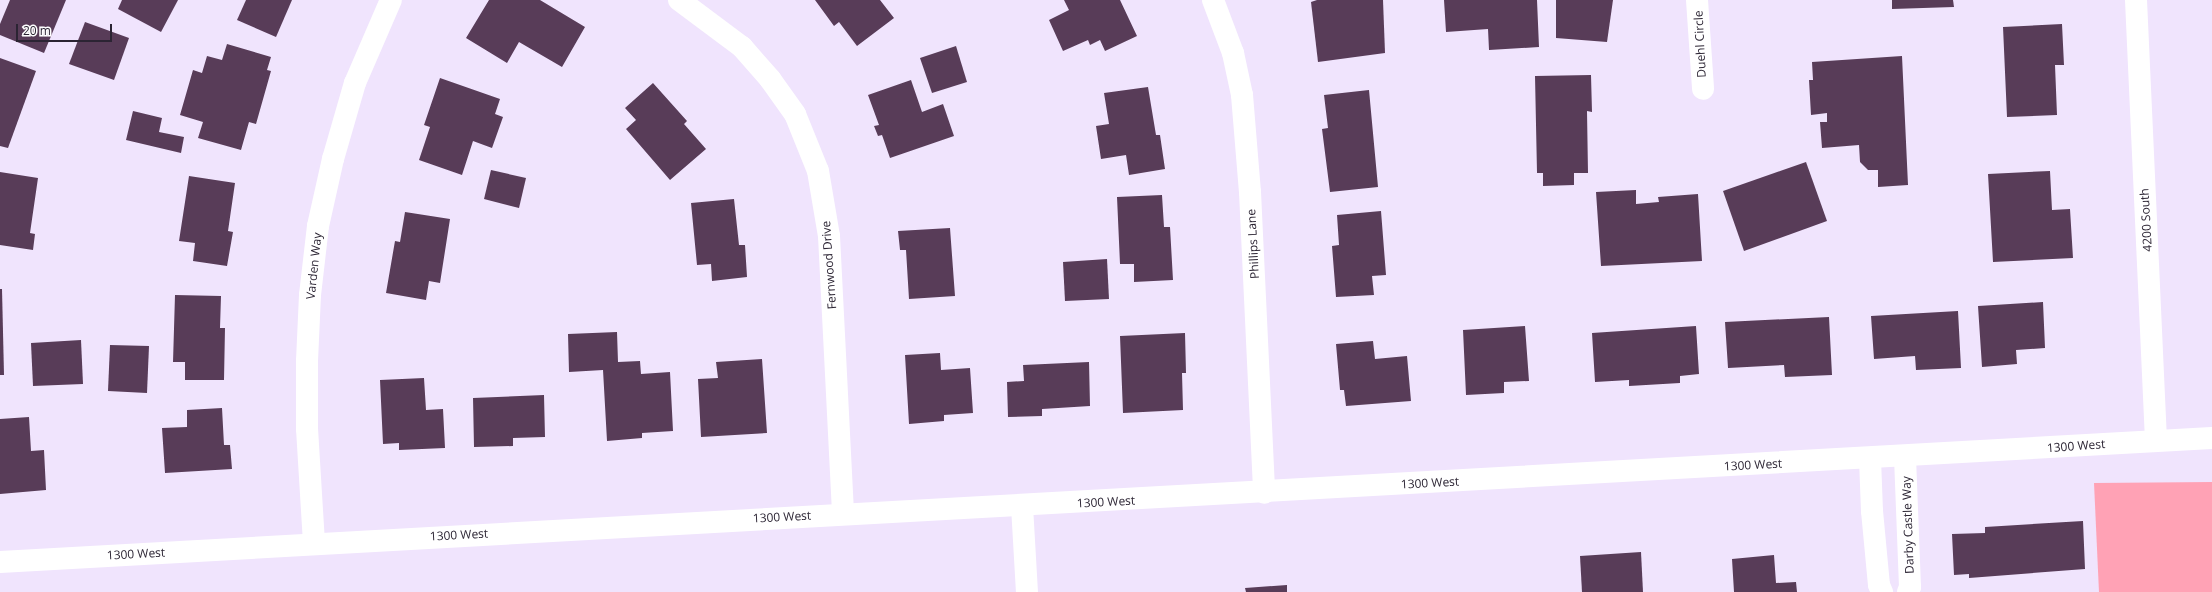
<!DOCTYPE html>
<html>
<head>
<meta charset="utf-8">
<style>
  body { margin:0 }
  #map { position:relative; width:2212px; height:592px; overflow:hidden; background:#f0e4fd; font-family:"Open Sans",sans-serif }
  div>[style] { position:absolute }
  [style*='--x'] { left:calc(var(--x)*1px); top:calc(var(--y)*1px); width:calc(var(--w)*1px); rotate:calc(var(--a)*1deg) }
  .green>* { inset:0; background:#ffa2b5 }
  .building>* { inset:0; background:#583c58 }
  .street>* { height:22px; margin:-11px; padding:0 11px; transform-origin:11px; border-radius:11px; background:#fff }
  .secondary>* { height:22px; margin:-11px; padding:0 11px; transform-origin:11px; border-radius:11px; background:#fff }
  span { translate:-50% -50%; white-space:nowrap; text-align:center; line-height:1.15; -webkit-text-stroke:4px #fff; paint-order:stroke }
  .street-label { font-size:12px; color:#2b2433 }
  .scale { position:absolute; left:16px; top:24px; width:96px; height:18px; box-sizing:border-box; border:2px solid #2b2433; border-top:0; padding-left:5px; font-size:12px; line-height:14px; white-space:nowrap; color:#2b2433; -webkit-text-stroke:3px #fff; paint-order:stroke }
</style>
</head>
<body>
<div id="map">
  <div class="green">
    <i style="clip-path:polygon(2212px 482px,2212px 592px,2099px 592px,2094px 483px)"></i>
  </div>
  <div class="building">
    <i style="clip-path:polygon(10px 0,66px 0,44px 53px,0 35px,0 24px)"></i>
    <i style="clip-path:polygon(122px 0,178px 0,161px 32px,118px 9px)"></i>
    <i style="clip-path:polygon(246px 0,292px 0,276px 37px,237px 20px)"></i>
    <i style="clip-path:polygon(489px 0,540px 0,585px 27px,562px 67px,519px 42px,507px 63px,466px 38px)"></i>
    <i style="clip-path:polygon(815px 0,880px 0,894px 18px,857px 46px,839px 22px,834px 26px)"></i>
    <i style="clip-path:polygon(1064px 0,1120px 0,1137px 36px,1105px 51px,1100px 40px,1090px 45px,1088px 40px,1063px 51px,1049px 20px,1069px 10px)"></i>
    <i style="clip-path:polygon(1317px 0,1383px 0,1385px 53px,1318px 62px,1311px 2px)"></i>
    <i style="clip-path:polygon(1444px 0,1537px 0,1539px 47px,1489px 50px,1488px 29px,1446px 32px)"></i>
    <i style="clip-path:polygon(1556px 0,1613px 0,1607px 42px,1556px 38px)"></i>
    <i style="clip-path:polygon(1892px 0,1953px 0,1954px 7px,1892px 9px)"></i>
    <i style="clip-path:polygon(85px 22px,129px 38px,114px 80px,69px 64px)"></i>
    <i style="clip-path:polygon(2062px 24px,2064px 65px,2055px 65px,2057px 115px,2007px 117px,2003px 27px)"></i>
    <i style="clip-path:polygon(227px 44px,271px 57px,267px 70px,271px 71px,256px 124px,249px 122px,241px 150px,198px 138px,203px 122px,180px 115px,193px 70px,202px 73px,207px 56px,222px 60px)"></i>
    <i style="clip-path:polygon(956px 46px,967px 82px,932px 93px,920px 58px)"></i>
    <i style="clip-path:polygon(1902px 56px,1908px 185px,1878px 187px,1878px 170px,1868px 170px,1860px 162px,1859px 145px,1822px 148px,1820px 122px,1827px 122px,1827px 113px,1811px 115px,1809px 80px,1813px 80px,1812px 62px)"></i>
    <i style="clip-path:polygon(0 58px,36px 71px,8px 148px,0 146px)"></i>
    <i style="clip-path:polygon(1591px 75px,1592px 112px,1587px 111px,1588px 173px,1574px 173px,1574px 185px,1543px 186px,1543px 173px,1537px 173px,1535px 76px)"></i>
    <i style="clip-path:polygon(440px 78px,500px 99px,495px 114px,503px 117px,492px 148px,473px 141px,462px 175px,419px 160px,430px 127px,424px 125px)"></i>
    <i style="clip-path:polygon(911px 80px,922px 112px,943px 104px,954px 136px,890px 158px,882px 135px,878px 136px,874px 126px,879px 125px,868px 95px)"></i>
    <i style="clip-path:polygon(653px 83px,687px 121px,684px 124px,706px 149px,670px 180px,626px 129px,636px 120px,625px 108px)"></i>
    <i style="clip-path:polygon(1148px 87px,1156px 135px,1160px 135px,1165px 169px,1129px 175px,1126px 155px,1101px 159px,1096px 126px,1109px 124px,1104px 93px)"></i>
    <i style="clip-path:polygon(1369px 90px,1378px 187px,1330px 192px,1322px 129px,1328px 128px,1324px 95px)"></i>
    <i style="clip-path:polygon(133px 111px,162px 118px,159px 132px,184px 137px,181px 153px,126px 140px)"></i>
    <i style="clip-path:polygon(1806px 162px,1827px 221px,1744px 251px,1723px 191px)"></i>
    <i style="clip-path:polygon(491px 170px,526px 178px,519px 208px,484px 199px)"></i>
    <i style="clip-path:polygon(2050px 171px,2052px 210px,2070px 209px,2073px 258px,1993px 262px,1988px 174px)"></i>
    <i style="clip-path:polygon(0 172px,38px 178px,30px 233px,35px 234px,33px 250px,0 245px)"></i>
    <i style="clip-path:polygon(189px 176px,235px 183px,228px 231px,233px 232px,227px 266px,193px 261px,195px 243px,179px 241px)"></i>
    <i style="clip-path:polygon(1636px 190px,1636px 204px,1659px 202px,1658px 197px,1698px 194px,1702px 261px,1601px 266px,1596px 192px)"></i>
    <i style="clip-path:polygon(1162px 195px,1164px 227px,1170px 227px,1173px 280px,1134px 282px,1134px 264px,1120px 264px,1117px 197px)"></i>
    <i style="clip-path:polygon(734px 199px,739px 245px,745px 245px,747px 277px,712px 281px,711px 264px,697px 265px,691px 203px)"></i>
    <i style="clip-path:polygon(1381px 211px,1386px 275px,1372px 276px,1374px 295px,1336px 297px,1332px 246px,1339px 245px,1337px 215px)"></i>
    <i style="clip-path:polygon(405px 212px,450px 219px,440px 283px,429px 281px,426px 300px,386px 293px,395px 241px,400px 242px)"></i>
    <i style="clip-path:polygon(950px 228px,955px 296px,909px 299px,906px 250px,900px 250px,898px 231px)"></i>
    <i style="clip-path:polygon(1107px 259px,1109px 299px,1065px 301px,1063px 262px)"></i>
    <i style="clip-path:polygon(0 289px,2px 289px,4px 375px,0 375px)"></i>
    <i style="clip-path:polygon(175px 295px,221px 296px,220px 328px,225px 328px,224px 380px,185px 380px,185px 362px,173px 362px)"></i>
    <i style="clip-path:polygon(2043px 302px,2045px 348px,2016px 350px,2017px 364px,1982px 367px,1978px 306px)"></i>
    <i style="clip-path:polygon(1958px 311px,1961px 368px,1916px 370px,1915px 356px,1874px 359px,1871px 316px)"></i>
    <i style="clip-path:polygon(1829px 317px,1832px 375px,1785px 377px,1784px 365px,1728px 368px,1725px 322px)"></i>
    <i style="clip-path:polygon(1525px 326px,1529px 381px,1504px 382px,1504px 393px,1466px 395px,1463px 330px)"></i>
    <i style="clip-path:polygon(1696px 326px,1699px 374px,1680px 376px,1680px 383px,1629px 386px,1629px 380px,1595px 382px,1592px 333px)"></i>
    <i style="clip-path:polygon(617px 332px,618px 362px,640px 361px,641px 374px,670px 372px,673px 431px,642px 433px,642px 438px,607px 441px,603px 370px,569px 372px,568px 334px)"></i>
    <i style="clip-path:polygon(1185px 333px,1186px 373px,1182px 373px,1183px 410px,1123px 413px,1120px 336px)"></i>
    <i style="clip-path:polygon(81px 340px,83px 384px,33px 386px,31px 343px)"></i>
    <i style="clip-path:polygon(1373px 341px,1375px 359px,1407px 356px,1411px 401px,1346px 406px,1344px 390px,1340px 390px,1336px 344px)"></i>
    <i style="clip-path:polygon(110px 345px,149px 346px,147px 393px,108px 391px)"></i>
    <i style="clip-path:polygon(940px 353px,941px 370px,970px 368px,973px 413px,944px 415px,944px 421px,909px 424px,905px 355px)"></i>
    <i style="clip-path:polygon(762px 359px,767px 433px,701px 437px,698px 379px,718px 378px,716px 362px)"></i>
    <i style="clip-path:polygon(1089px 362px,1090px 406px,1042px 409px,1042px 416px,1008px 417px,1007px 382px,1024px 381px,1023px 365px)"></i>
    <i style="clip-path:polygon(424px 378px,426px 410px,443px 409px,445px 448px,399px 450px,399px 443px,383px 444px,380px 380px)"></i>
    <i style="clip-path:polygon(544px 395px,545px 437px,513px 438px,513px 446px,474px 447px,473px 398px)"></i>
    <i style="clip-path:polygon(222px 408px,224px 445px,230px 445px,232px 469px,165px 473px,162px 428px,187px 427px,187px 410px)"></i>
    <i style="clip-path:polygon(29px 417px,31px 451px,44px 450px,46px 490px,0 494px,0 419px)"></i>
    <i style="clip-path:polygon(2083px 521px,2085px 569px,1969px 578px,1969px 574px,1954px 575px,1952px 534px,1985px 533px,1985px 527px)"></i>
    <i style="clip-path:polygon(1641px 552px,1643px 592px,1582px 592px,1580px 556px)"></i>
    <i style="clip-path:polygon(1774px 555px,1776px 583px,1796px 582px,1797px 592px,1734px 592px,1732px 559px)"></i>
    <i style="clip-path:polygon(1287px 585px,1287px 592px,1246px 592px,1245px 588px)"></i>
  </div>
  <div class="street">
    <i style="--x:679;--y:0;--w:79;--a:36.7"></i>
    <i style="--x:742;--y:47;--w:43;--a:48.8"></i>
    <i style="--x:770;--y:79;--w:43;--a:54.5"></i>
    <i style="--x:795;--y:114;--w:61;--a:68"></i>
    <i style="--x:818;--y:171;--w:66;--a:80.4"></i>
    <i style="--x:829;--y:236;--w:278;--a:87.1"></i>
    <i style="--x:1213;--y:0;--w:57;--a:69.3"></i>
    <i style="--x:1233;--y:53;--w:43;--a:77.9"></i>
    <i style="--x:1242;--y:95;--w:97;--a:85.3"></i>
    <i style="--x:1250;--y:192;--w:301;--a:87.3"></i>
    <i style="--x:1697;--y:0;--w:89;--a:86.1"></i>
    <i style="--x:1905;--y:457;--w:130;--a:87.8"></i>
    <i style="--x:1910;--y:587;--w:5;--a:112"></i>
    <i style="--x:1870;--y:459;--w:52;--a:87.8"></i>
    <i style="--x:1872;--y:511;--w:74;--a:84.6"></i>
    <i style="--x:1879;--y:585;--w:8;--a:67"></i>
    <i style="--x:1022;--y:506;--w:86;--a:86.7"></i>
    <i style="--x:314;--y:543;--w:114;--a:-93.5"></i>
    <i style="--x:307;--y:429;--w:68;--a:-90"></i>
    <i style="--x:307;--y:361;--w:66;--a:-87.4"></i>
    <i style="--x:310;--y:295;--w:69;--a:-83.4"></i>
    <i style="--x:318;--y:226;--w:69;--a:-77.4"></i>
    <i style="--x:333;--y:159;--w:79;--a:-73.9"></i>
    <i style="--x:355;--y:83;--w:90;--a:-66.6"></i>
  </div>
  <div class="secondary">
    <i style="--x:2136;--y:0;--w:441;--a:87.4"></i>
    <i style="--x:0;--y:562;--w:2215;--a:-3.21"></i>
  </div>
  <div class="street-label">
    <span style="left:1700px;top:44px;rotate:-93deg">Duehl Circle</span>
    <span style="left:2146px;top:220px;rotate:-93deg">4200 South</span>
    <span style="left:1253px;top:244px;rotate:-93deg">Phillips Lane</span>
    <span style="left:829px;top:265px;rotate:-94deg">Fernwood Drive</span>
    <span style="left:314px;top:266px;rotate:-84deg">Varden Way</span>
    <span style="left:2076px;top:446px;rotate:-4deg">1300 West</span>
    <span style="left:1753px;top:465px;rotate:-3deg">1300 West</span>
    <span style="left:1430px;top:483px;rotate:-3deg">1300 West</span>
    <span style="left:1106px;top:502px;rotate:-3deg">1300 West</span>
    <span style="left:782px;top:517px;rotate:-3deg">1300 West</span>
    <span style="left:1908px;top:525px;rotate:-92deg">Darby Castle Way</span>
    <span style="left:459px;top:535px;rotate:-3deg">1300 West</span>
    <span style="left:136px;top:554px;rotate:-3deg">1300 West</span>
  </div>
  <div class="scale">20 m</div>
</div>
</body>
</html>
